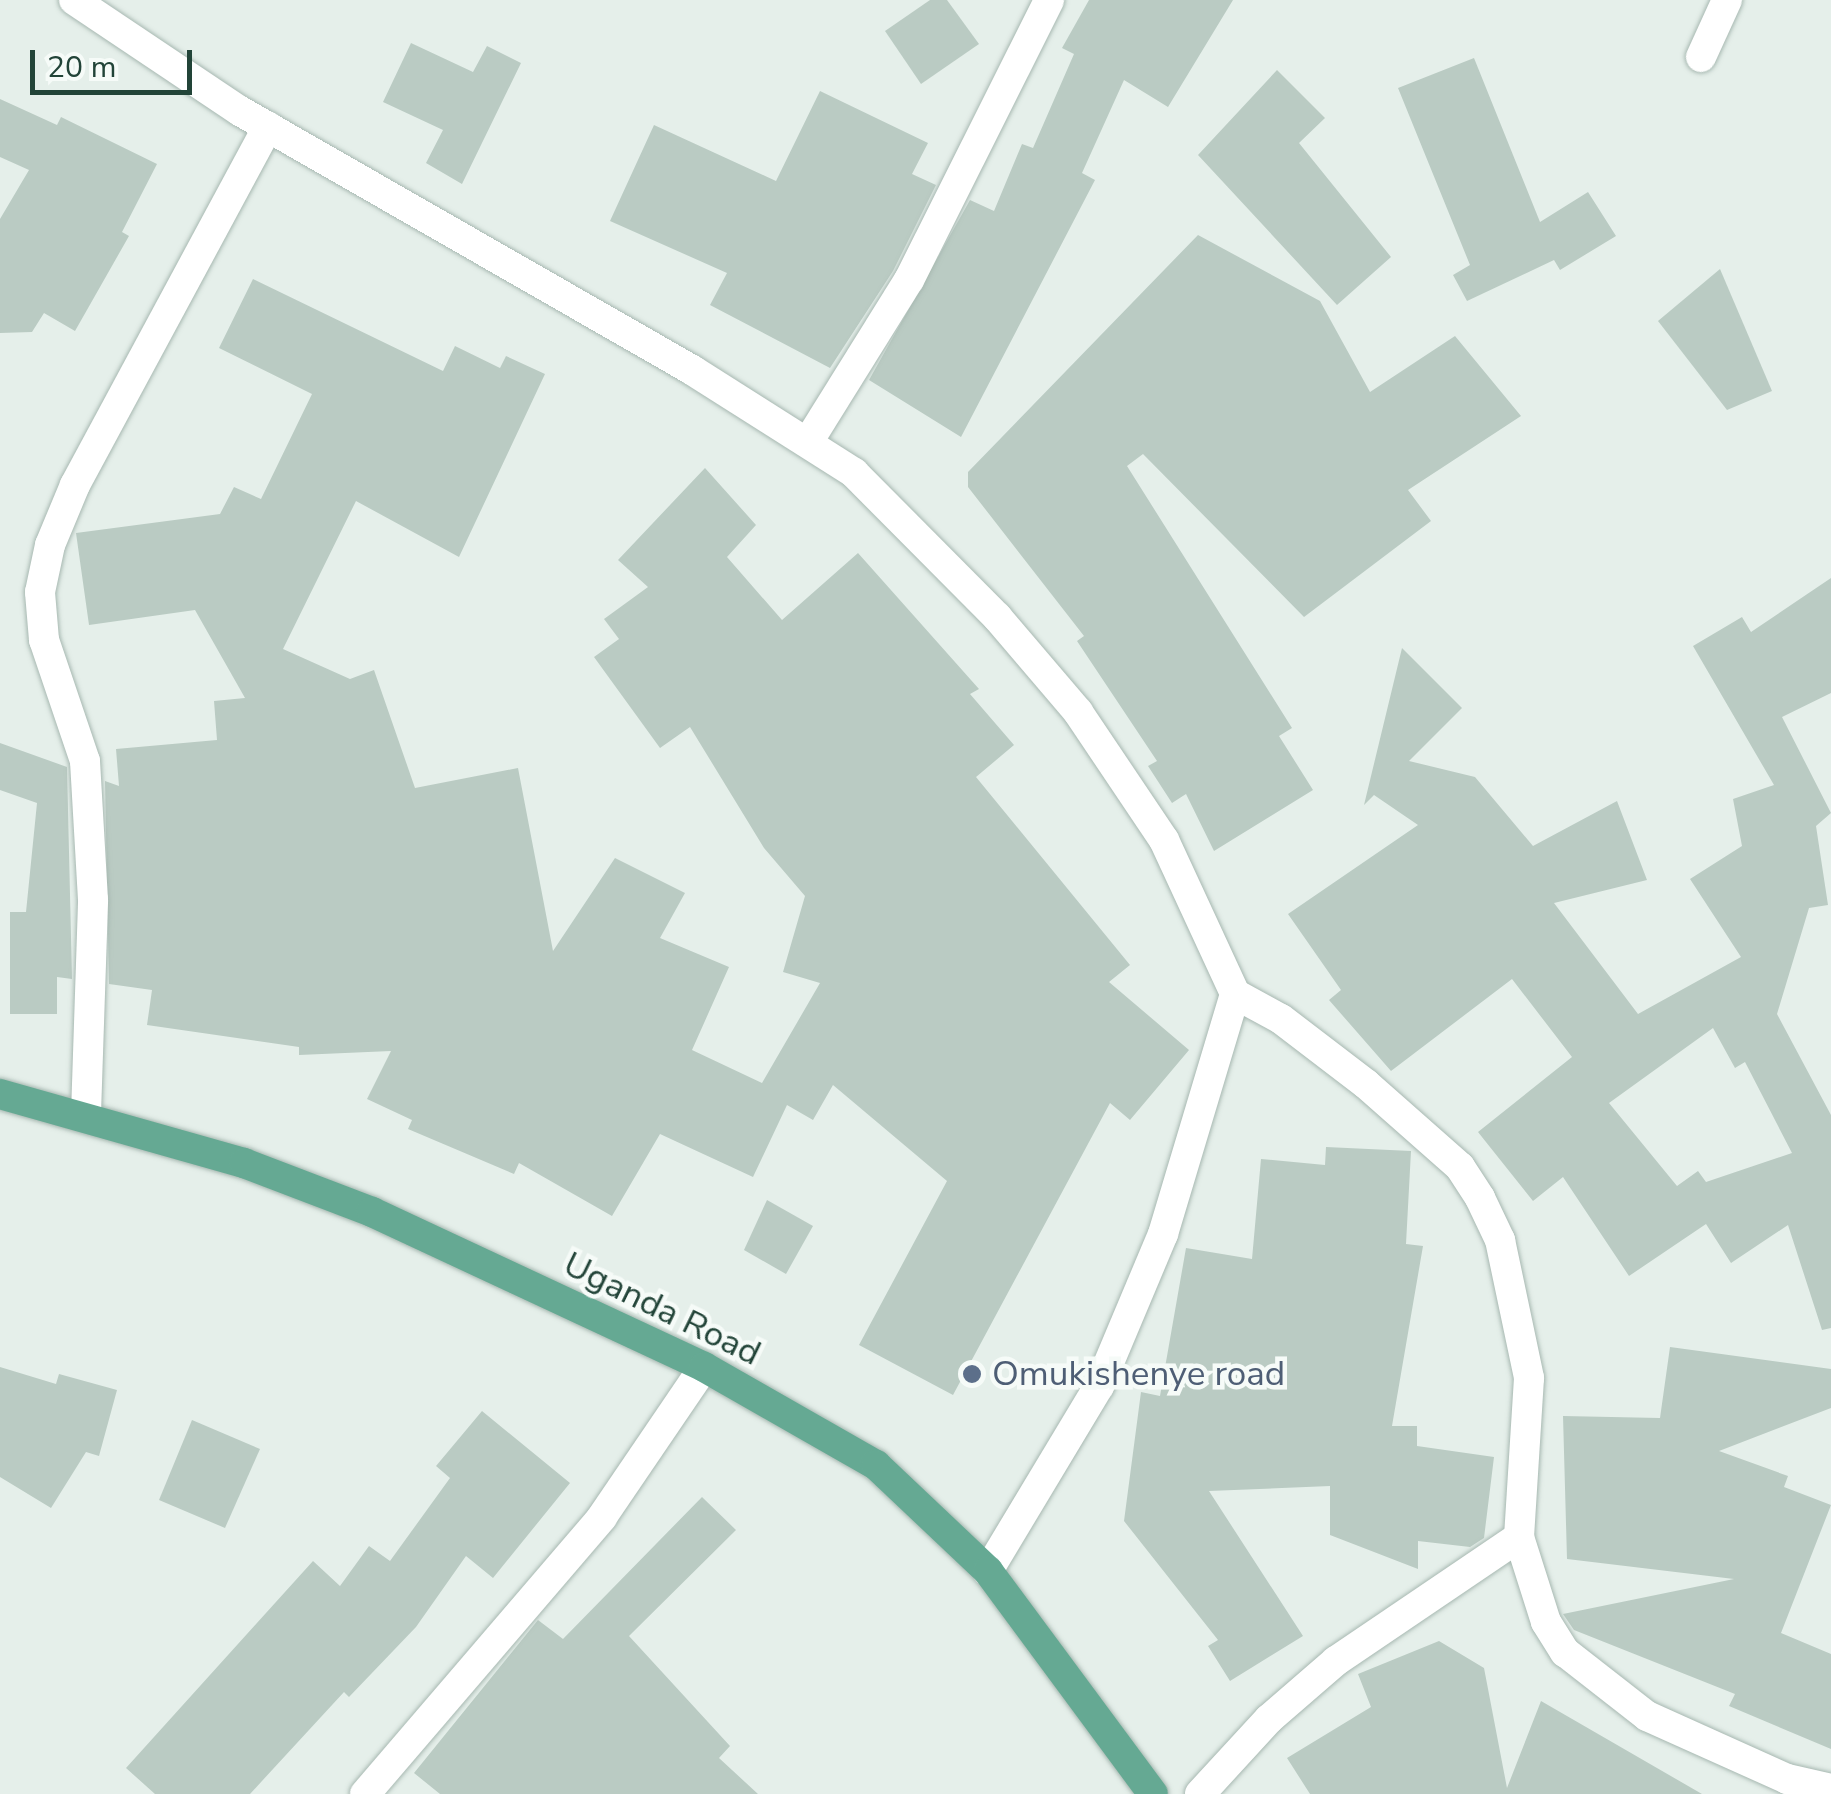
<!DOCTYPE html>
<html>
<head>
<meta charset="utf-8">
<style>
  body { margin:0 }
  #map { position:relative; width:1831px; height:1794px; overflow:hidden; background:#e5efea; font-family:"Nunito Sans",sans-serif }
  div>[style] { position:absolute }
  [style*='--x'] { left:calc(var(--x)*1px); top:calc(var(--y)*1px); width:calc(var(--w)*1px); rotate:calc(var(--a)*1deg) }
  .building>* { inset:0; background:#bacbc3 }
  .roads { filter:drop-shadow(0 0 2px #a7b8b1) drop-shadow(0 0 2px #a7b8b1) }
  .minor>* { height:30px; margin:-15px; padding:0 15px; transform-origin:15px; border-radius:15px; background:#fff }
  .primary>* { height:30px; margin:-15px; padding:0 15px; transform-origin:15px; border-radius:15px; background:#65a993 }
  .dots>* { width:28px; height:28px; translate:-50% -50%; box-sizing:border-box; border:5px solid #f6fbf8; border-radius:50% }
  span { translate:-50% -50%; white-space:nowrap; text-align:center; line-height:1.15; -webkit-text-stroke:9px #f6fbf8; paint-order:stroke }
  .street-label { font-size:35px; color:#224438 }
  .service-label { font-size:35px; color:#4e5e75 }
  .left { translate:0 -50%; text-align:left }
  .scale { position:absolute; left:30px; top:50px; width:162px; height:45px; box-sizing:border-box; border:5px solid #224438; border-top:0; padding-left:12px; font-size:30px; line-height:35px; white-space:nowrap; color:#224438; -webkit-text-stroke:8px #f6fbf8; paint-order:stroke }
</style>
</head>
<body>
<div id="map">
  <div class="building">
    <i style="clip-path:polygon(930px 0,947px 0,979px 44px,921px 84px,885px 31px)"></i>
    <i style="clip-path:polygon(1089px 0,1233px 0,1168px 107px,1124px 80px,1082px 173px,1095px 180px,961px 437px,869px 380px,970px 200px,994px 211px,1022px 144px,1033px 148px,1074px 54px,1062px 48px)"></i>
    <i style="clip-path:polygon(411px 43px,473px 72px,487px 46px,521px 63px,462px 184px,426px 163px,443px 130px,383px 102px)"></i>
    <i style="clip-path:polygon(1474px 58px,1540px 222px,1588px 192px,1616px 236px,1560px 270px,1554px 260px,1467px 301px,1453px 275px,1470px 265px,1398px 88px)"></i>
    <i style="clip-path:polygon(1277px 70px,1325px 118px,1299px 143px,1391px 257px,1337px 305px,1198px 155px)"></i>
    <i style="clip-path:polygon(820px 91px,928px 143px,912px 174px,936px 185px,893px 271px,830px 368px,710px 305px,727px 273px,610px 221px,654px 125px,776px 181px)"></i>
    <i style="clip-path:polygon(0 99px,57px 125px,61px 117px,157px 164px,122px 232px,129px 236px,75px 331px,44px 313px,32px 332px,0 333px,0 219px,29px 170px,0 157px)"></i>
    <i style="clip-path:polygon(1198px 235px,1320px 301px,1370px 392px,1455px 336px,1521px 416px,1408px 490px,1431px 521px,1304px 617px,1143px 454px,1127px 466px,1292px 728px,1279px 736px,1313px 790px,1214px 851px,1186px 794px,1172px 803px,1148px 766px,1157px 761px,1077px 641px,1084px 636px,968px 487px,968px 472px)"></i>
    <i style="clip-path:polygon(1720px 269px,1772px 391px,1727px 410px,1658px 321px)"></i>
    <i style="clip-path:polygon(253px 279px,443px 371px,455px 346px,500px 368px,506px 356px,545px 374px,459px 557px,356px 501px,283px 649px,350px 679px,374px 670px,415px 788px,518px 768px,553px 951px,615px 858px,685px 893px,660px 938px,729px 967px,692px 1050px,762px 1083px,820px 983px,783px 972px,805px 896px,764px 848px,690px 727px,660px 748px,594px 657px,619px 639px,604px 619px,648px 587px,618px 560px,705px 468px,756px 525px,727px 557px,782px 620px,858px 553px,979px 689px,970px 694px,1014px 745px,976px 777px,1130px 965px,1109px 982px,1189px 1050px,1130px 1120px,1110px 1103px,953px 1395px,859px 1345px,947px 1181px,833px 1085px,813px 1120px,787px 1105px,753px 1177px,660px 1134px,612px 1216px,519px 1163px,514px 1174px,408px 1129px,412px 1120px,367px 1099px,391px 1051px,299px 1055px,299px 1047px,147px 1025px,152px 990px,109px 984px,105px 781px,119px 786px,116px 749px,217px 740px,214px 701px,245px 698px,195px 610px,89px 625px,76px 533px,220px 514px,234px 487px,261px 499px,312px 394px,219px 348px)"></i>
    <i style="clip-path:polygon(evenodd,1831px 578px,1831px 693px,1782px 717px,1831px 813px,1816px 826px,1828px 905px,1809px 908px,1777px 1014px,1831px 1115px,1831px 1328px,1822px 1330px,1788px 1225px,1731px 1263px,1706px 1224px,1629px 1276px,1563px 1177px,1533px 1201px,1478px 1132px,1572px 1057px,1512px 979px,1391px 1071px,1329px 1000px,1341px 990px,1288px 914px,1418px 825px,1374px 795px,1364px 805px,1402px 648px,1462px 708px,1409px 761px,1475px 777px,1533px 846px,1617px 801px,1647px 880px,1554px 903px,1638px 1014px,1741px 957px,1690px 879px,1742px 846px,1733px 799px,1774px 785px,1693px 646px,1742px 617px,1751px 632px,1831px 578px,1713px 1028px,1735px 1068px,1745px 1062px,1792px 1153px,1706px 1182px,1698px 1171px,1677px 1186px,1609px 1103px,1713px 1028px)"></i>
    <i style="clip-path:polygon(0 743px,67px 767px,72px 979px,57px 977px,57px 1014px,10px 1014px,10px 912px,26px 912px,37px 803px,0 790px)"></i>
    <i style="clip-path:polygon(1326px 1147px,1411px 1151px,1406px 1244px,1423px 1246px,1392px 1426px,1417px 1426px,1417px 1446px,1494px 1457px,1484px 1538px,1470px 1547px,1418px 1541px,1418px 1569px,1330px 1535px,1330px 1486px,1209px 1491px,1303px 1636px,1230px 1681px,1208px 1646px,1218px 1640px,1124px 1521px,1141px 1392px,1160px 1396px,1186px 1248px,1252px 1259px,1261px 1159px,1325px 1165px)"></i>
    <i style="clip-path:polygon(767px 1200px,813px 1226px,786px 1274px,744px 1250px)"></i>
    <i style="clip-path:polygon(1670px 1347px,1831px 1369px,1831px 1408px,1719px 1451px,1788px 1476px,1784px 1487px,1831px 1505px,1781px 1633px,1831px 1654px,1831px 1749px,1729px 1706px,1735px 1694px,1574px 1630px,1563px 1614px,1734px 1579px,1567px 1559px,1563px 1416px,1660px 1418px)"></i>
    <i style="clip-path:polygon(0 1367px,56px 1384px,59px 1374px,117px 1390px,99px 1456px,86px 1452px,51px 1508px,0 1477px)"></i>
    <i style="clip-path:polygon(482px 1411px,570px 1483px,493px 1578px,466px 1556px,416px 1627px,349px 1697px,344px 1692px,250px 1794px,155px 1794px,126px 1768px,313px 1561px,340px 1586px,369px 1546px,390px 1561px,450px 1478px,436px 1466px)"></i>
    <i style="clip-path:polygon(192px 1420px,260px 1449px,225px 1528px,159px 1500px)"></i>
    <i style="clip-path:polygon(702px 1497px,736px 1530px,629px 1636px,730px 1746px,719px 1758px,758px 1794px,440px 1794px,414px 1773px,538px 1620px,563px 1639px)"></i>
    <i style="clip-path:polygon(1439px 1641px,1484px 1668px,1507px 1788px,1541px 1701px,1702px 1794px,1310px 1794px,1287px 1758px,1371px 1707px,1358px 1674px)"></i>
  </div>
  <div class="roads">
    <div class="minor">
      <i style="--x:74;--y:0;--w:200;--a:33.8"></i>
      <i style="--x:240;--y:111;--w:521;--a:29.81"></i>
      <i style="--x:692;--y:370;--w:192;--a:32.4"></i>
      <i style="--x:854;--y:473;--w:203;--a:45.2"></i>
      <i style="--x:997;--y:617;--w:125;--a:49.5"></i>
      <i style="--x:1078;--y:712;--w:154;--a:56.1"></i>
      <i style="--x:1164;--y:840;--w:170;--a:65.2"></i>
      <i style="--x:1235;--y:994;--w:251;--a:106.7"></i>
      <i style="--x:1163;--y:1234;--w:165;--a:112.8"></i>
      <i style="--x:1099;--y:1386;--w:216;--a:121"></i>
      <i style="--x:1701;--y:57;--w:63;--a:-65.5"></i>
      <i style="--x:808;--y:442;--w:191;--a:-58.1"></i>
      <i style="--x:909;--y:280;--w:313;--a:-63.4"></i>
      <i style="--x:1235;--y:994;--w:52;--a:28.5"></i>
      <i style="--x:1281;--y:1019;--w:107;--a:37.4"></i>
      <i style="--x:1366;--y:1084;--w:125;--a:41.4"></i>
      <i style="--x:1460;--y:1167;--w:37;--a:57"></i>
      <i style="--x:1480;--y:1198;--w:47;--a:64.5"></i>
      <i style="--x:1500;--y:1240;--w:141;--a:78.1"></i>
      <i style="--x:1529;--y:1378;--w:159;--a:93.6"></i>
      <i style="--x:1519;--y:1537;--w:89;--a:72.4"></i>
      <i style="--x:1546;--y:1622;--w:36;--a:58"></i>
      <i style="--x:1565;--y:1652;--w:104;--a:38"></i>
      <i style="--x:1647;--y:1716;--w:154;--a:24.2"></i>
      <i style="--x:1787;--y:1779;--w:45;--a:12.8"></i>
      <i style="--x:86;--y:1114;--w:214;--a:-88.1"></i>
      <i style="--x:93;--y:900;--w:139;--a:-93.3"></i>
      <i style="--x:85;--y:761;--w:128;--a:-108.7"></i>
      <i style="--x:44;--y:640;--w:48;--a:-94.8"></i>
      <i style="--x:40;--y:592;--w:48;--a:-78"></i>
      <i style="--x:50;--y:545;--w:65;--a:-67.4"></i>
      <i style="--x:75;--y:485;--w:407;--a:-61.7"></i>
      <i style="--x:365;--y:1794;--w:365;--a:-49.4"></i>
      <i style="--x:602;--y:1517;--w:181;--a:-55.8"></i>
      <i style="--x:1200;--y:1794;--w:102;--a:-47.4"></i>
      <i style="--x:1269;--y:1719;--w:89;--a:-40.9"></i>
      <i style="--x:1336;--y:1661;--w:221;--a:-34.1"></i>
    </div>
    <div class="primary">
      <i style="--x:0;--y:1094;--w:254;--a:15.8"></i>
      <i style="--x:244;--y:1163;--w:137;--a:20.9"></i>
      <i style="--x:372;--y:1212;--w:366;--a:25"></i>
      <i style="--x:704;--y:1367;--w:198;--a:29.7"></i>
      <i style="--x:876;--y:1465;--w:154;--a:43.4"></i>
      <i style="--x:988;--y:1571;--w:277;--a:53.5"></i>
    </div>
  </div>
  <div class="dots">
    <i style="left:972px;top:1374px;background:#5c6f8a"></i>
  </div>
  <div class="street-label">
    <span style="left:662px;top:1309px;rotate:26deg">Uganda Road</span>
  </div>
  <div class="service-label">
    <span class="left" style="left:992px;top:1374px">Omukishenye road</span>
  </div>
  <div class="scale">20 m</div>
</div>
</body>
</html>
